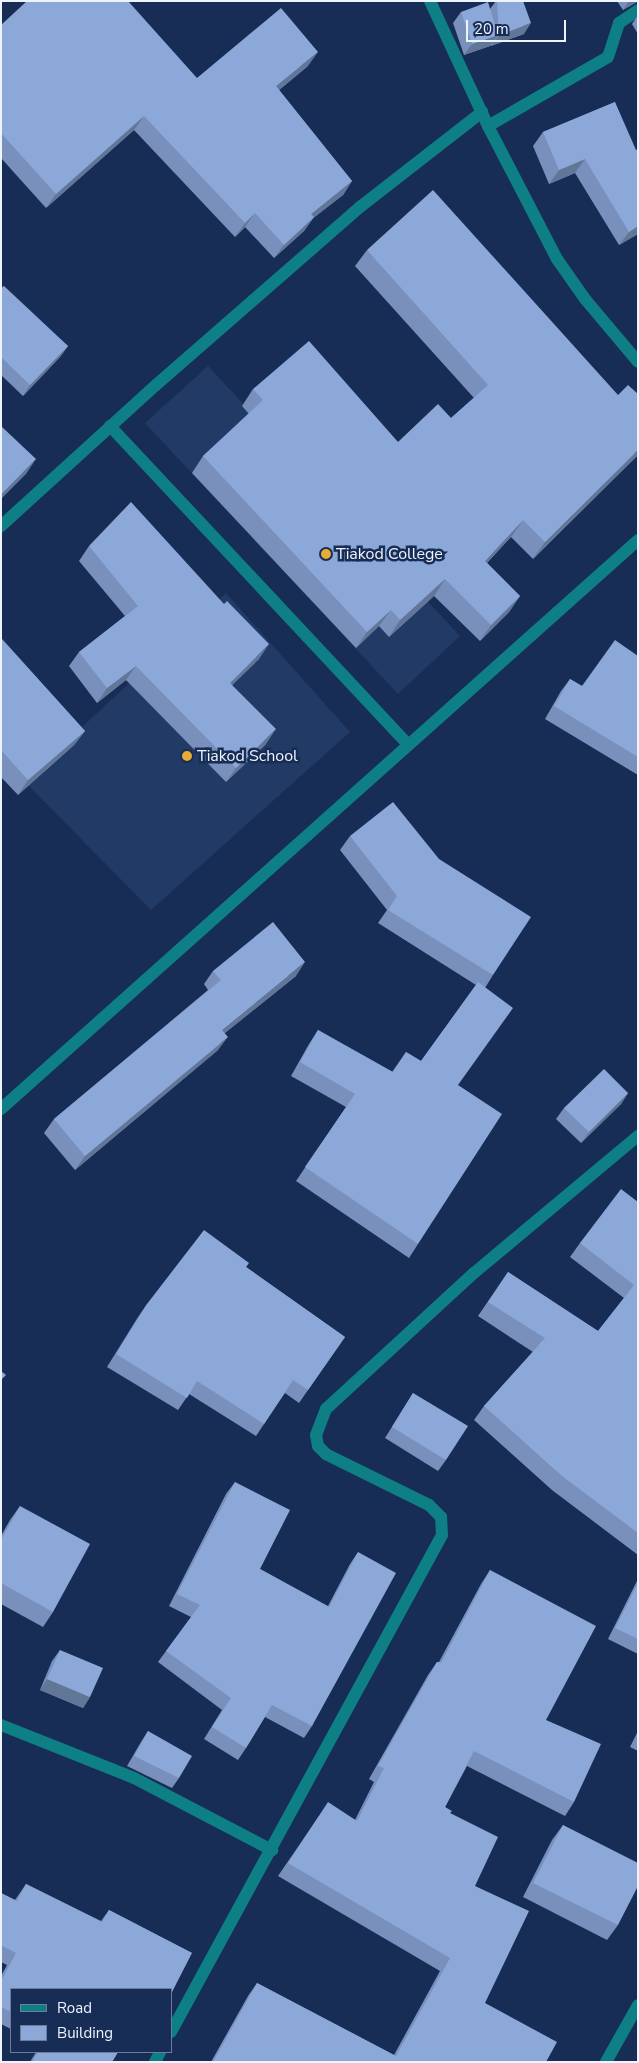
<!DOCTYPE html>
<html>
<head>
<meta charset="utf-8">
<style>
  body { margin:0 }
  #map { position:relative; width:639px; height:2063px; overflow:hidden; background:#172d55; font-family:"Nunito Sans",sans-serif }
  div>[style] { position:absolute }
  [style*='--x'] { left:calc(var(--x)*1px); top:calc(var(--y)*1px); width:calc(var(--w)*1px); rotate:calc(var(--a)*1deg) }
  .built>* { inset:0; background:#223a66 }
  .minor>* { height:12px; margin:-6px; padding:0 6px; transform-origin:6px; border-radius:6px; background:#0e7f85 }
  .wall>* { inset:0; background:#7890bb }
  .shaded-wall>* { inset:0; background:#627698 }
  .building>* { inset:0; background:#8ca8d9 }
  .dots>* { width:14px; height:14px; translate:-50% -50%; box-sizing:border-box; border:2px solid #172d55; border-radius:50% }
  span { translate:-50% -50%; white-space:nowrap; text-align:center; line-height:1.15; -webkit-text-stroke:5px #172d55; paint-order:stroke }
  .poi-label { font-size:16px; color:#eef4ff }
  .left { translate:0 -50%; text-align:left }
  .frame { position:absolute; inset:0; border:2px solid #eef4ff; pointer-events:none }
  .legend { position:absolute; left:10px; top:1988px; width:162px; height:65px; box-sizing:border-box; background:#172d55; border:1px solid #6d7d99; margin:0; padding:6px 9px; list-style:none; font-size:15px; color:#eef4ff }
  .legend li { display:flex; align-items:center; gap:10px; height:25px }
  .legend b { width:25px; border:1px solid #6d7d99 }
  .scale { position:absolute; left:466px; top:20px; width:100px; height:22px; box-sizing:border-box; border:2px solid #eef4ff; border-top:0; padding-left:6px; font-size:15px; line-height:18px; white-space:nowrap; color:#eef4ff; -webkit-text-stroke:4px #172d55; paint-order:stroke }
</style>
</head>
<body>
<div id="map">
  <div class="built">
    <i style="clip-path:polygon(208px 366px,460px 636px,398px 694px,145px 423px)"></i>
    <i style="clip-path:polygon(226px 593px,350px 732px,151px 910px,24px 781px)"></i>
  </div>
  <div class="minor">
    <i style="--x:430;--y:1;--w:138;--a:65.1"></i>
    <i style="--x:488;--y:126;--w:150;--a:62.6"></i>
    <i style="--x:557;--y:259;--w:49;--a:55"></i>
    <i style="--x:585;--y:299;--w:82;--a:49.9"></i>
    <i style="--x:488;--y:126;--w:138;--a:-29.9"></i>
    <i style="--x:608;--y:57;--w:36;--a:-72"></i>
    <i style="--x:619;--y:23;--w:23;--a:-34"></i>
    <i style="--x:110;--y:426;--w:436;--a:46.9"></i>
    <i style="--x:1;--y:526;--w:210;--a:-42.3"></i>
    <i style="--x:156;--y:385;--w:271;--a:-41.1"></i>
    <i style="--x:360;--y:207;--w:155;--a:-37.9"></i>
    <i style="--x:1;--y:1109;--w:854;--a:-41.77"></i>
    <i style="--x:1;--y:1725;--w:143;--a:21.7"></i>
    <i style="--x:134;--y:1778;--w:156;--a:27.6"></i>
    <i style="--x:171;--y:2032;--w:566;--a:-61.4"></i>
    <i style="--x:442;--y:1535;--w:18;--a:-93"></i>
    <i style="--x:441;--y:1517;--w:17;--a:-135"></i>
    <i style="--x:429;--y:1505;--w:115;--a:-153.7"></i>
    <i style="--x:326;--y:1454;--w:11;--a:-135"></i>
    <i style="--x:318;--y:1446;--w:11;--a:-100"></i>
    <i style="--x:316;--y:1435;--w:28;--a:-69"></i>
    <i style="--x:326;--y:1409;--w:201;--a:-42.6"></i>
    <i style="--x:474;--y:1273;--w:214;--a:-39.9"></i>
    <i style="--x:155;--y:2062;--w:11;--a:-63"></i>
    <i style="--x:606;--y:2062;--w:65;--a:-60.7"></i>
  </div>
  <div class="wall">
    <i style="clip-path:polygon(496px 1px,523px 1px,524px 34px,491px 46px,491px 45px,490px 46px,464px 55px,453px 23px,461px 12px,490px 9px)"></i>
    <i style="clip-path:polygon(617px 1px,638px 1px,638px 2px,637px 2px,623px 10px)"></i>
    <i style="clip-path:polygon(638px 15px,638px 34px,632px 24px)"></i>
    <i style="clip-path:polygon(1px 25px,197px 78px,308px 66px,279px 90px,352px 181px,343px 195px,314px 217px,304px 231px,274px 258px,245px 227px,235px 237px,134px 130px,46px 208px,1px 158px)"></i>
    <i style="clip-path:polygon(615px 102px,638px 234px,619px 245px,575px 173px,549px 184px,533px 146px,543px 132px)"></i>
    <i style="clip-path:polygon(367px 250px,638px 455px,533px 559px,511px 537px,487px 563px,520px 596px,509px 612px,480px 641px,434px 596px,389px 637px,379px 626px,356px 648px,192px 473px,203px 456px,249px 414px,242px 406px,253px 389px,398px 442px,451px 418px,474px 398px,355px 266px)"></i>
    <i style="clip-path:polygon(1px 288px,68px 346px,60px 357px,23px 396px,1px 375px)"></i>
    <i style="clip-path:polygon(89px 546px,259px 659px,232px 685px,266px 744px,226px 782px,126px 680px,97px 703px,69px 666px,79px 652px,125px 616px,79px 561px)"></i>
    <i style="clip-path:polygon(1px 638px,85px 731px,74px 745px,18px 795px,1px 777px)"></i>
    <i style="clip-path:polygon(638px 656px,638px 775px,545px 719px,561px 691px,570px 679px,582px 686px)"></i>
    <i style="clip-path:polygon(350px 836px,493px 975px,485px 988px,458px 1085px,418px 1244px,409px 1258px,296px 1181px,346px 1107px,291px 1076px,309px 1044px,318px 1030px,392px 1072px,406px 1052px,421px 1061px,476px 985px,378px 923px,387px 910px,340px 850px)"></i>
    <i style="clip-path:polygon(213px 971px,296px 976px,225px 1033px,218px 1050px,75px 1170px,44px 1133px,54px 1119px,208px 990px,204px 984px)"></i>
    <i style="clip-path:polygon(628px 1093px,621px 1104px,581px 1143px,556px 1119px,564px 1108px)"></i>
    <i style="clip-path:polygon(638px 1202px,638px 1555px,552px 1490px,474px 1420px,484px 1406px,533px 1352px,478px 1316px,508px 1272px,598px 1331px,624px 1298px,570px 1257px,580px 1243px)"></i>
    <i style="clip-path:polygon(246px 1267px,345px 1337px,299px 1403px,285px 1393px,256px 1436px,189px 1394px,178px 1410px,107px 1367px,138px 1317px,147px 1304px)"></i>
    <i style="clip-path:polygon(413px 1393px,446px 1460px,438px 1471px,385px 1438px)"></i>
    <i style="clip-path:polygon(235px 1482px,260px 1569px,328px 1606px,350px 1564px,358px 1552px,312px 1726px,304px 1738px,265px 1717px,246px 1748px,238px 1760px,204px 1739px,222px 1710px,158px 1662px,191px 1617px,169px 1606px,226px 1494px)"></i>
    <i style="clip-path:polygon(20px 1506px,53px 1612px,43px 1627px,1px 1604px,1px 1536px,10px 1520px)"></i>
    <i style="clip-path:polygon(490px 1570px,546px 1720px,574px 1802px,565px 1816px,467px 1766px,445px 1807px,450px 1813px,475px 1886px,485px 2003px,546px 2062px,211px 2062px,248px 1996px,257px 1983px,394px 2055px,440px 1971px,278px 1876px,319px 1816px,355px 1820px,374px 1782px,369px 1779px,428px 1675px,437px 1662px,439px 1662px,481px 1584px)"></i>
    <i style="clip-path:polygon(638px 1579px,638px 1654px,608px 1639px)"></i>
    <i style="clip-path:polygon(60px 1650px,90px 1697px,83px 1708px,40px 1690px,52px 1661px)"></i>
    <i style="clip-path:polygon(148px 1731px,179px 1778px,172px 1788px,127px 1766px,141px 1742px)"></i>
    <i style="clip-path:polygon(638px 1731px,638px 1751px,630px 1747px)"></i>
    <i style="clip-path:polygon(563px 1825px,618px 1925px,607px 1940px,523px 1897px,552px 1840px)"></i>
    <i style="clip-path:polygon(26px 1884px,101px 1921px,109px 1910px,192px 1953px,11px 1989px,11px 2029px,1px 2024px,1px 1976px,7px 1965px,1px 1962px,1px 1893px,15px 1900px)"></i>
    <i style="clip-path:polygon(36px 2052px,118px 2052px,112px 2062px,30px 2062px)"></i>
  </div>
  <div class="shaded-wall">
    <i style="clip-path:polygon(629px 1px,637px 1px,623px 10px)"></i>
    <i style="clip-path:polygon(531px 23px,524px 34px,491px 46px,499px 35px)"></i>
    <i style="clip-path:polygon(498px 35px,490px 46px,464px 55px,472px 44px)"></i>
    <i style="clip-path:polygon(318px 52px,308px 66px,267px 100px,276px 86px)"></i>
    <i style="clip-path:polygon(144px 116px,134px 130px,46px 208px,56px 194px)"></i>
    <i style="clip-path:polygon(585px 159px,575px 173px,549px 184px,559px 170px)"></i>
    <i style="clip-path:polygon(352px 181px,343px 195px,301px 228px,311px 214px)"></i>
    <i style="clip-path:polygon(255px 213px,245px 227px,235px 237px,245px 223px)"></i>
    <i style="clip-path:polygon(314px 217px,304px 231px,274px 258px,284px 245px)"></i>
    <i style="clip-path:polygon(638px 226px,638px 234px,619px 245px,629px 232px)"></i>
    <i style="clip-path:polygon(68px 346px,60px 357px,23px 396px,30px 385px)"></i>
    <i style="clip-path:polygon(638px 450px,638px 455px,533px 559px,545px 542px)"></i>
    <i style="clip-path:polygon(36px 459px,26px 474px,1px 499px,1px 495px)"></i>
    <i style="clip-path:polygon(523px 520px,511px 537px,473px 577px,485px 561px)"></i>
    <i style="clip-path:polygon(445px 579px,434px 596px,389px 637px,400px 620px)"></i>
    <i style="clip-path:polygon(520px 596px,509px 612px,480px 641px,491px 625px)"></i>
    <i style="clip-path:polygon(391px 610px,379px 626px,356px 648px,367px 632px)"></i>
    <i style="clip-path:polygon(269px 644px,259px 659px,220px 697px,230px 683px)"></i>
    <i style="clip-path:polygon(136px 666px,126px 680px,97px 703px,107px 688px)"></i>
    <i style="clip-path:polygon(276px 729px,266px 744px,226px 782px,236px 768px)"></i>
    <i style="clip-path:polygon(85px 731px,74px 745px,18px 795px,28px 780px)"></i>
    <i style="clip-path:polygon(305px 962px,296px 976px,212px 1043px,222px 1030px)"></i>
    <i style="clip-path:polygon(228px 1037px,218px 1050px,75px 1170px,85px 1156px)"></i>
    <i style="clip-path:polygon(628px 1093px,621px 1104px,581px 1143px,589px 1132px)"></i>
    <i style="clip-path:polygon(47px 1679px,90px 1697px,83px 1708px,40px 1690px)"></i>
  </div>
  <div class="building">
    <i style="clip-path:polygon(27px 1px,128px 1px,197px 78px,281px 8px,318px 52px,276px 86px,352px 181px,311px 214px,314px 217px,284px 245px,255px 213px,245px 223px,144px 116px,56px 194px,1px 133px,1px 25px)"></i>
    <i style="clip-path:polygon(497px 1px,523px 1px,531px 23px,499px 35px)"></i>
    <i style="clip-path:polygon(488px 2px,498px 35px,472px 44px,461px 12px)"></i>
    <i style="clip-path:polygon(615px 102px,636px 150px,638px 149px,638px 226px,629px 232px,585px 159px,559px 170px,543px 132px)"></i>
    <i style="clip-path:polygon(433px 190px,618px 395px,628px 385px,638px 394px,638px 450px,545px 542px,523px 520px,485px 561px,520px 596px,491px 625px,445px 579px,400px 620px,391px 610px,367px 632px,203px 456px,263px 400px,253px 389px,309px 341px,398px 442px,438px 404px,451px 418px,488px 385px,367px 250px)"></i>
    <i style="clip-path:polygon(4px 286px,68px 346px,30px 385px,1px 357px,1px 288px)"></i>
    <i style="clip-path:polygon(1px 426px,36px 459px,1px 495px)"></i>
    <i style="clip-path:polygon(131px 502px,224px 604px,227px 601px,269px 644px,230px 683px,276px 729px,236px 768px,136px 666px,107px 688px,79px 652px,138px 606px,89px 546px)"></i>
    <i style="clip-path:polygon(1px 638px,85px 731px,28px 780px,1px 750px)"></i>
    <i style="clip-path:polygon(615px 640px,638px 656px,638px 757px,554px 706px,570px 679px,582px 686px)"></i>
    <i style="clip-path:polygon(393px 802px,439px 859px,531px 917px,493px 975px,388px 910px,397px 896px,350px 836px)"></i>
    <i style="clip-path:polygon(273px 922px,305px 962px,222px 1030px,228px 1037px,85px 1156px,54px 1119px,221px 980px,213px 971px)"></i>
    <i style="clip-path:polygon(478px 982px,513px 1008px,458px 1085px,502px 1114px,418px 1244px,305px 1167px,355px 1094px,300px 1062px,318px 1030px,393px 1072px,406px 1052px,421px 1061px)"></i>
    <i style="clip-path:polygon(604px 1069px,628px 1093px,589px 1132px,564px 1108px)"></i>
    <i style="clip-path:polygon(621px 1189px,638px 1202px,638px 1533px,562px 1476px,484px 1406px,545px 1338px,488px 1302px,508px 1272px,598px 1331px,634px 1285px,580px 1243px)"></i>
    <i style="clip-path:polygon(204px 1230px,249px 1263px,246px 1267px,345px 1337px,308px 1390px,293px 1380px,264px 1424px,197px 1381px,187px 1398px,116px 1354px,147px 1304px)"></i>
    <i style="clip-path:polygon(1px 1371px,6px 1375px,1px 1380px)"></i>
    <i style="clip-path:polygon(413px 1393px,468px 1426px,446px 1460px,392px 1427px)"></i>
    <i style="clip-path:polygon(235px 1482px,290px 1510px,260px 1569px,329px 1607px,358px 1552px,396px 1573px,312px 1726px,272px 1705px,246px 1748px,212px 1727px,231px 1698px,166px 1651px,200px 1605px,177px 1594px)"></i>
    <i style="clip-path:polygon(20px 1506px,90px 1544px,53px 1612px,1px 1583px,1px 1540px)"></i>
    <i style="clip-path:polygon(490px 1570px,596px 1626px,546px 1720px,601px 1744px,574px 1802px,474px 1751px,445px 1807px,452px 1811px,450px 1813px,498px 1837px,475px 1886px,529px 1911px,485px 2003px,557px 2042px,546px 2062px,213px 2062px,257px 1983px,396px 2056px,450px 1958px,288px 1863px,328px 1802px,357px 1821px,384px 1768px,378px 1766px,437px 1662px,441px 1663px)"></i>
    <i style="clip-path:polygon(638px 1583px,638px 1639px,615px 1628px)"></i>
    <i style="clip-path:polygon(60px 1650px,103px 1668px,90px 1697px,47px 1679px)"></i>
    <i style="clip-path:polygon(148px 1731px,192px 1756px,179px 1778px,134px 1756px)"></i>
    <i style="clip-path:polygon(563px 1825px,638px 1863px,638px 1886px,618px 1925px,533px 1883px)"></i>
    <i style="clip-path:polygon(26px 1884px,102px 1922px,109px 1910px,192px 1953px,171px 1994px,171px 1989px,11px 1989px,11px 2012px,1px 2007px,1px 1981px,16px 1953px,1px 1945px,1px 1893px,17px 1901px)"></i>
    <i style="clip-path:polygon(38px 2052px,118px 2052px,112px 2062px,32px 2062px)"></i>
  </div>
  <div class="dots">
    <i style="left:326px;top:554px;background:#e6ac36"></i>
    <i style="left:187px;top:756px;background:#e6ac36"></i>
  </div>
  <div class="poi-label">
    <span class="left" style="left:336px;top:554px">Tiakod College</span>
    <span class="left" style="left:197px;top:756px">Tiakod School</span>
  </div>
  <div class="frame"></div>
  <ul class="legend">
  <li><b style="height:6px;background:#0e7f85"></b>Road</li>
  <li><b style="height:14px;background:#8ca8d9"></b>Building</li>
  </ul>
  <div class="scale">20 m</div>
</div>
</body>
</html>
